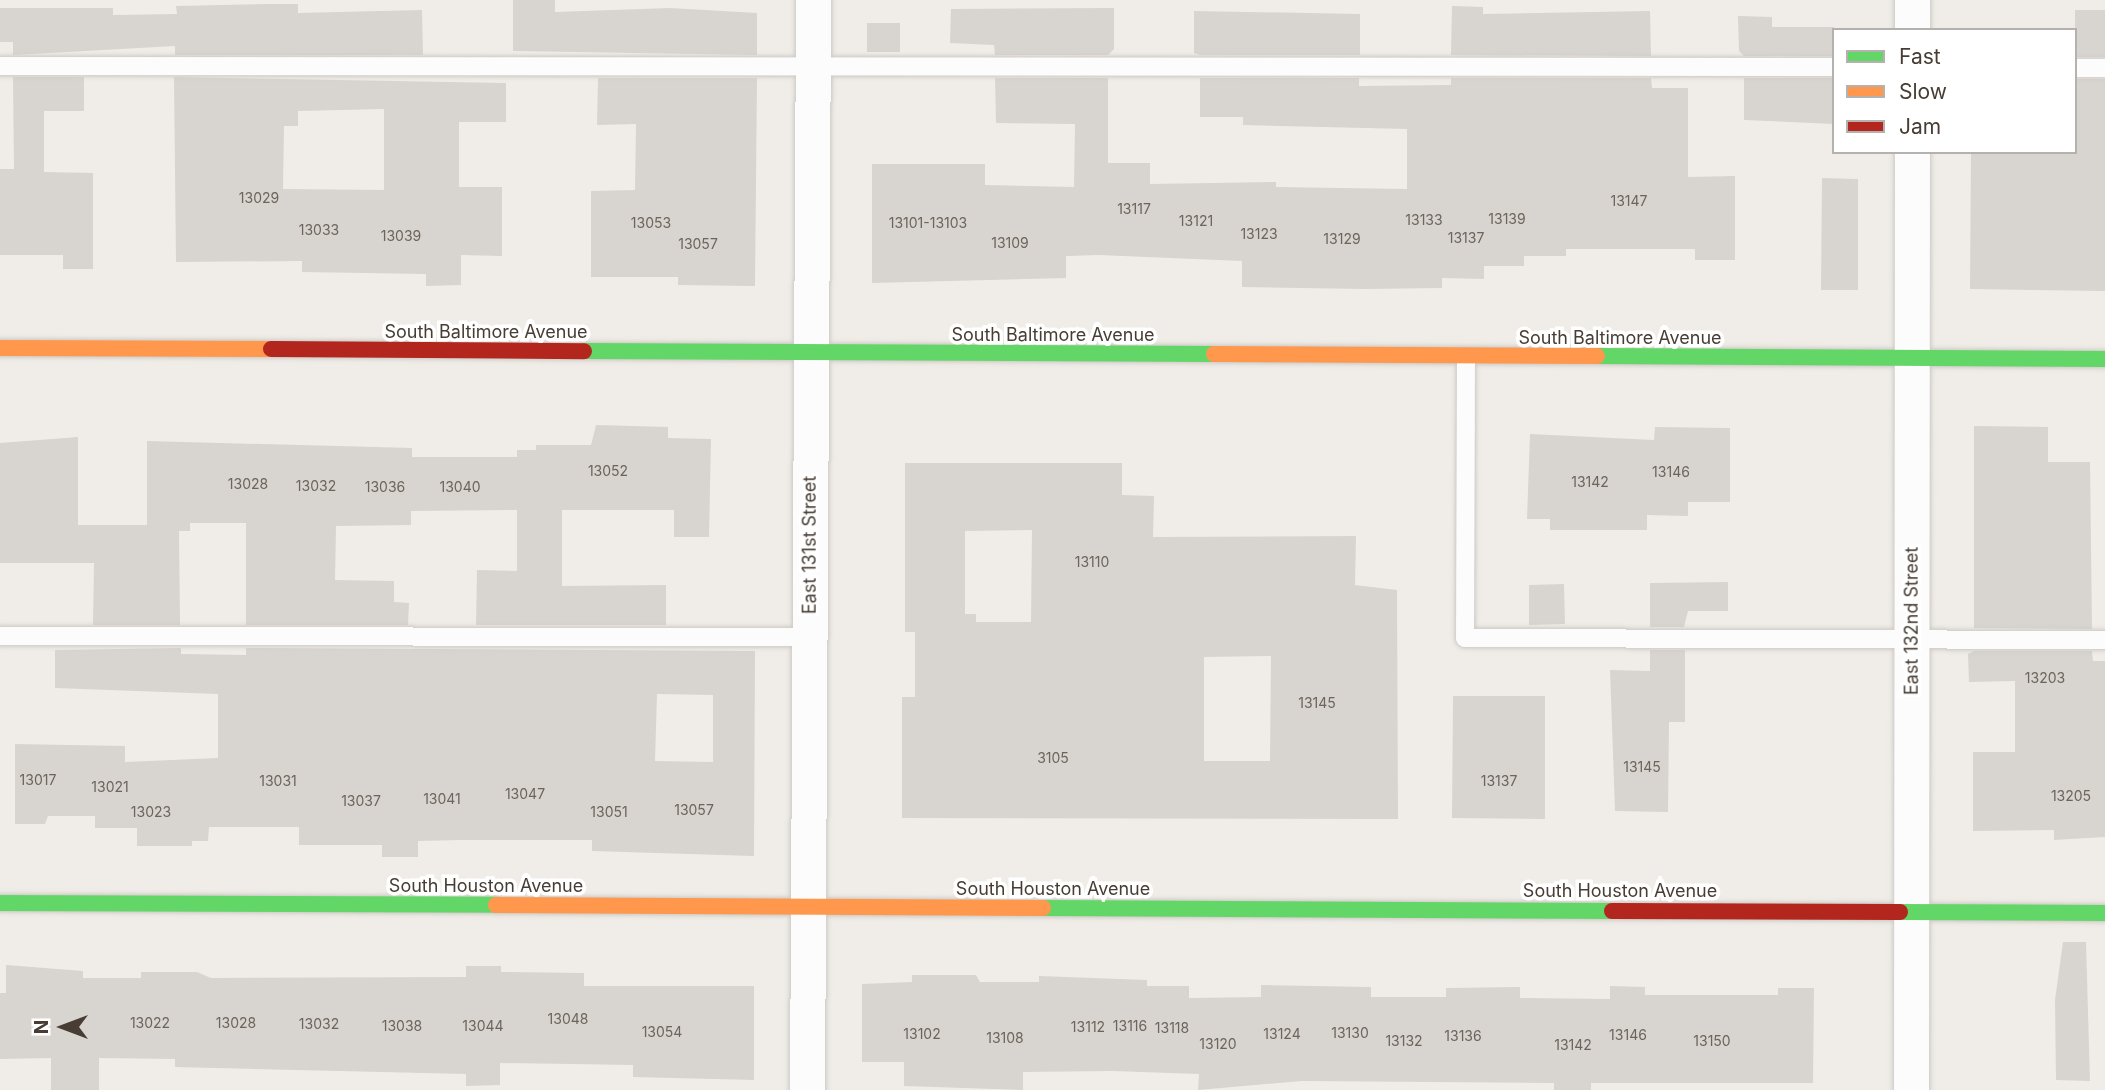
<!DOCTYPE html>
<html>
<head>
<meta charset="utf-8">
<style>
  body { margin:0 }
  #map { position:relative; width:2105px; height:1090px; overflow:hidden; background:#f0ede8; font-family:Inter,sans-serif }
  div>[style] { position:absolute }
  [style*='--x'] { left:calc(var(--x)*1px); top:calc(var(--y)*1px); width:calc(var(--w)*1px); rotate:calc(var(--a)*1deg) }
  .building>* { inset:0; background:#d8d4cf }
  .roads { filter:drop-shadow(0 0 2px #cdc9c4) drop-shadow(0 0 2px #cdc9c4) }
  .lane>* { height:18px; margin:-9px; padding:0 9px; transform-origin:9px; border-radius:9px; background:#fdfcfc }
  .street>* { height:35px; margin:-17.5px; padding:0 17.5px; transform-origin:17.5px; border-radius:17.5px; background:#fdfcfc }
  .fast>* { height:16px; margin:-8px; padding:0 8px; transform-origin:8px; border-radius:8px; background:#63d668 }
  .slow>* { height:16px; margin:-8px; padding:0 8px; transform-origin:8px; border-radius:8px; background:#ff974d }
  .jam>* { height:16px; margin:-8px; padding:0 8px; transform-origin:8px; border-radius:8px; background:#b3261e }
  span { translate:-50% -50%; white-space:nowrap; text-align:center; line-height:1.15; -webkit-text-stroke:7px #fff; paint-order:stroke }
  .number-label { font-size:14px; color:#6d645c }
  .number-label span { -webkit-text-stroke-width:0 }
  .street-label { font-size:18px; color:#473d34 }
  .legend { position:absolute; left:1832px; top:28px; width:245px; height:126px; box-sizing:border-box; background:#fff; border:2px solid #b5b1ae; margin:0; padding:9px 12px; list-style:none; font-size:21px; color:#473d34 }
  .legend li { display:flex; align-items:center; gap:14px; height:35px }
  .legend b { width:35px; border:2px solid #b5b1ae }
  .north { position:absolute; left:28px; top:992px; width:70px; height:70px; -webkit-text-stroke:5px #fff; paint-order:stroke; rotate:270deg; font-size:19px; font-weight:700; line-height:28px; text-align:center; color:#473d34 }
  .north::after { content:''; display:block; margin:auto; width:24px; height:32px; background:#473d34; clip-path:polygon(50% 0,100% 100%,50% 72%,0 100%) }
</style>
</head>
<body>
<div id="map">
  <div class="building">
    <i style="clip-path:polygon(513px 0,555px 0,555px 12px,670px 8px,757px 13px,757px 55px,513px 51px)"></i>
    <i style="clip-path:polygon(266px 4px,298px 4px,298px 13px,422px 10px,423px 55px,175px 55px,175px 46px,13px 55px,13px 42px,0 42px,0 8px,113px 8px,113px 15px,177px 14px,176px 6px)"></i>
    <i style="clip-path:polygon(1452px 6px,1483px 7px,1483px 14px,1650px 11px,1651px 56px,1451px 55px)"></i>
    <i style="clip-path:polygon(1114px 8px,1114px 49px,1108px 55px,995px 55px,994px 45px,950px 43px,951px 9px)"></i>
    <i style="clip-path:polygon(2075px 10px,2105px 10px,2105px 57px,2075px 57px)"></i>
    <i style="clip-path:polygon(1194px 11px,1360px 14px,1360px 55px,1200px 55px,1194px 53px)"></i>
    <i style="clip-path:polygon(1738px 16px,1772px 17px,1772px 27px,1834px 27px,1834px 56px,1744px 56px,1739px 51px)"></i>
    <i style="clip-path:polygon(867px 23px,900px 23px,900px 52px,867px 52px)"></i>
    <i style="clip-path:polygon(13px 77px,84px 77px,84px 111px,44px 111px,44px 172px,93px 173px,93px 269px,63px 269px,63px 255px,0 255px,0 169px,14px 169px)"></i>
    <i style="clip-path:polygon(evenodd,174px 77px,506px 83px,506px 122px,459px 122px,459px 187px,502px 187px,502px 256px,461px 255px,461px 285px,426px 286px,426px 274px,302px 272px,302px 261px,176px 262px,174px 77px,384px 109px,384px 190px,283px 189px,284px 126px,298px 126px,298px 111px,384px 109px)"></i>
    <i style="clip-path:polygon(598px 78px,757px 78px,755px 286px,678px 285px,678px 277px,591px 277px,591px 191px,635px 190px,636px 124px,597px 125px)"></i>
    <i style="clip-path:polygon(995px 78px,1108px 78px,1108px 163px,1150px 163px,1150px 184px,1276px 182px,1276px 187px,1407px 189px,1407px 129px,1243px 125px,1243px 117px,1200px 117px,1200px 78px,1359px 78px,1359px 86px,1451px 85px,1451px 78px,1651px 78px,1652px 88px,1688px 88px,1688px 177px,1735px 176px,1735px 260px,1695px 260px,1695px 249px,1566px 249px,1566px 256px,1524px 256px,1524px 266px,1484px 266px,1484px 279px,1442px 278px,1442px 288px,1365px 289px,1242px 287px,1242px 261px,1099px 255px,1066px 256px,1066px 278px,872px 283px,872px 164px,985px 164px,985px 185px,1074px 187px,1075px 124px,996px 123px)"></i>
    <i style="clip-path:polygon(1744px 78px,1834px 78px,1834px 124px,1744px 120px)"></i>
    <i style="clip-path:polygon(2075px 79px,2105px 79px,2105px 291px,1970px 289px,1971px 152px,2075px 152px)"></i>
    <i style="clip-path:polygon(1822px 178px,1858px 179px,1858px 290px,1821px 290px)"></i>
    <i style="clip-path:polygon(596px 425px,668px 427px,668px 438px,711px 439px,709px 537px,674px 537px,674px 510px,562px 510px,562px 586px,666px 585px,666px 625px,476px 625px,477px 570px,517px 571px,517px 510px,411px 511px,411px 525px,336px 526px,335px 580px,394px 581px,394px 602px,409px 603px,408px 625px,246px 625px,246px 523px,190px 523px,190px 531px,179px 531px,180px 625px,93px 625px,94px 563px,0 563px,0 443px,78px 437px,78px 525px,147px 525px,147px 441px,412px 448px,412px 457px,517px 457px,517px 450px,536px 450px,536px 445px,591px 445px)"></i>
    <i style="clip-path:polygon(1974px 426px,2048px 427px,2048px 462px,2090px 462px,2092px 629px,1974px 628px)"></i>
    <i style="clip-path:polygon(1655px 427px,1730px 428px,1730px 502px,1688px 502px,1688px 516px,1647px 515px,1647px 530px,1550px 530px,1550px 519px,1527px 519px,1530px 434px,1654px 440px)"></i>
    <i style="clip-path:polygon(evenodd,905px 463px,1122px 463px,1122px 495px,1154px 496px,1153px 537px,1356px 536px,1355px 585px,1397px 590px,1398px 819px,902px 818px,902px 697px,915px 697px,915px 632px,905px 632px,905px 463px,1032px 530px,1031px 622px,976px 622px,976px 614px,965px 614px,965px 531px,1032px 530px,905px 463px,1271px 656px,1270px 761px,1204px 761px,1204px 657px,1271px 656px)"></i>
    <i style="clip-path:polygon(1728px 582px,1728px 611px,1688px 611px,1684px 627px,1650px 627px,1650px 583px)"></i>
    <i style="clip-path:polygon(1564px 584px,1565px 624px,1529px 625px,1529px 585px)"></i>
    <i style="clip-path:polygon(evenodd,181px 648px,181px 654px,246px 655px,246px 648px,755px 651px,754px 856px,592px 851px,592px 840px,460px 840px,418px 841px,418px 857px,382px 857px,382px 845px,299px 845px,299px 827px,209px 827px,208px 841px,192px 841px,192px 846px,137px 846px,137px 828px,95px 828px,95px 816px,48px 816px,45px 824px,15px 824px,15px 744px,125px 746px,125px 762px,218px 758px,218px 694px,55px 688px,55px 650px,181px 648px,657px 694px,713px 695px,713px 762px,655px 761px,657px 694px)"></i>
    <i style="clip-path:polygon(1650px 650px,1685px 650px,1685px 722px,1669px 722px,1668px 812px,1615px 811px,1610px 670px,1650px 671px)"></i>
    <i style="clip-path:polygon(1974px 651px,2092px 651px,2093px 661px,2105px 661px,2105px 837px,2054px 840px,2054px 830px,1973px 831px,1973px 752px,2015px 752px,2015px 681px,1969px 682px,1968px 654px)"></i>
    <i style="clip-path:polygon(1453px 696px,1545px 696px,1545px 819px,1452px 818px)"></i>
    <i style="clip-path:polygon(2063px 942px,2086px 942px,2090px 1081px,2056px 1080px,2055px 1000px)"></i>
    <i style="clip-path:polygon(6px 965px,83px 971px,83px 978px,141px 978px,141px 972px,197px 972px,211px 978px,466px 977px,466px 966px,501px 966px,501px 972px,584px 973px,584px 986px,754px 986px,754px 1080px,633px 1077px,633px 1065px,500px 1063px,500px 1085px,466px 1086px,466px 1074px,175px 1067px,175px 1059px,99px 1058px,99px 1090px,51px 1090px,51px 1058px,0 1059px,0 993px,6px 993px)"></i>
    <i style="clip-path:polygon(912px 975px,976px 975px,980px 982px,1039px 982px,1039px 976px,1147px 980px,1147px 986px,1189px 986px,1189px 998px,1261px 997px,1261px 985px,1371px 987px,1371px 997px,1446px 997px,1446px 988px,1520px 987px,1520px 998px,1610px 999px,1610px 986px,1645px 987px,1645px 995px,1778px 995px,1778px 988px,1814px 988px,1813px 1083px,1591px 1083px,1591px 1090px,1554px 1090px,1554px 1083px,1302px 1081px,1198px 1090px,1199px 1074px,1113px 1071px,1023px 1072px,1023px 1090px,904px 1086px,904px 1062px,862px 1062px,862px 984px,912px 982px)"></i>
  </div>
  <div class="roads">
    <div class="lane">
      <i style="--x:0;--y:66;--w:1834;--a:0.03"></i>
      <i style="--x:2075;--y:68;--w:30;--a:0"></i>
      <i style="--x:1466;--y:357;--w:281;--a:90.2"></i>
      <i style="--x:1465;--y:638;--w:640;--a:0.18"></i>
      <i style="--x:0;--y:636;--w:809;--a:0.07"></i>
    </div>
    <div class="street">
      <i style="--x:1912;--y:30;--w:30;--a:-90"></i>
      <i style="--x:807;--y:1090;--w:1090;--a:-89.68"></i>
      <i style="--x:1911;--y:1090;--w:938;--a:-89.94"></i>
    </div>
    <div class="fast">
      <i style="--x:584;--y:351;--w:630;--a:0.27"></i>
      <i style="--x:1597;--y:356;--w:508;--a:0.34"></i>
      <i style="--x:0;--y:903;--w:496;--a:0.2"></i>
      <i style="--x:1043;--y:908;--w:569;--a:0.3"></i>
      <i style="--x:1900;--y:912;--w:205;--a:0.3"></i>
    </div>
    <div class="slow">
      <i style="--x:0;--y:348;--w:271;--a:0.2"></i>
      <i style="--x:1214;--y:354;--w:383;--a:0.3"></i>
      <i style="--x:496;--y:905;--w:547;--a:0.31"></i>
    </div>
    <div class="jam">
      <i style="--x:271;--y:349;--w:313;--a:0.4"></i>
      <i style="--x:1612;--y:911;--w:288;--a:0.2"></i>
    </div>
  </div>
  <div class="number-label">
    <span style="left:259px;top:198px">13029</span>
    <span style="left:1629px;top:201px">13147</span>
    <span style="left:1134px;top:209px">13117</span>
    <span style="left:1507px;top:219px">13139</span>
    <span style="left:1424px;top:220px">13133</span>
    <span style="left:1196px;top:221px">13121</span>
    <span style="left:651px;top:223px">13053</span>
    <span style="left:928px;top:223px">13101-13103</span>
    <span style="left:319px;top:230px">13033</span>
    <span style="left:1259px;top:234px">13123</span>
    <span style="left:401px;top:236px">13039</span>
    <span style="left:1466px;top:238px">13137</span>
    <span style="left:1342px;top:239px">13129</span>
    <span style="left:1010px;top:243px">13109</span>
    <span style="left:698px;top:244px">13057</span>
    <span style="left:608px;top:471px">13052</span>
    <span style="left:1671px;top:472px">13146</span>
    <span style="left:1590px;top:482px">13142</span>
    <span style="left:248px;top:484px">13028</span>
    <span style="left:316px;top:486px">13032</span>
    <span style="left:385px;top:487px">13036</span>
    <span style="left:460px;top:487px">13040</span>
    <span style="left:1092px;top:562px">13110</span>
    <span style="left:2045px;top:678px">13203</span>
    <span style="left:1317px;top:703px">13145</span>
    <span style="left:1053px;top:758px">3105</span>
    <span style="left:1642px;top:767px">13145</span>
    <span style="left:38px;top:780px">13017</span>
    <span style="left:278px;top:781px">13031</span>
    <span style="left:1499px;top:781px">13137</span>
    <span style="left:110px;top:787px">13021</span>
    <span style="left:525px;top:794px">13047</span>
    <span style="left:2071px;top:796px">13205</span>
    <span style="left:442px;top:799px">13041</span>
    <span style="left:361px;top:801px">13037</span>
    <span style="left:694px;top:810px">13057</span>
    <span style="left:151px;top:812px">13023</span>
    <span style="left:609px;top:812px">13051</span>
    <span style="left:568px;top:1019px">13048</span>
    <span style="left:150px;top:1023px">13022</span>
    <span style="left:236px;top:1023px">13028</span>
    <span style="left:319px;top:1024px">13032</span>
    <span style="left:402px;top:1026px">13038</span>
    <span style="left:483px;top:1026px">13044</span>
    <span style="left:1130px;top:1026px">13116</span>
    <span style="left:1088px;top:1027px">13112</span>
    <span style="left:1172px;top:1028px">13118</span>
    <span style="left:662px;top:1032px">13054</span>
    <span style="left:1350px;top:1033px">13130</span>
    <span style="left:922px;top:1034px">13102</span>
    <span style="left:1282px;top:1034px">13124</span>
    <span style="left:1628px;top:1035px">13146</span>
    <span style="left:1463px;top:1036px">13136</span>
    <span style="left:1005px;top:1038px">13108</span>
    <span style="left:1404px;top:1041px">13132</span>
    <span style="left:1712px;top:1041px">13150</span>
    <span style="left:1218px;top:1044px">13120</span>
    <span style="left:1573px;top:1045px">13142</span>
  </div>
  <div class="street-label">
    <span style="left:486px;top:332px">South Baltimore Avenue</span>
    <span style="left:1053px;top:335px">South Baltimore Avenue</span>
    <span style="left:1620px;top:338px">South Baltimore Avenue</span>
    <span style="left:810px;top:545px;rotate:-90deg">East 131st Street</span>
    <span style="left:1912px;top:621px;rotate:-90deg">East 132nd Street</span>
    <span style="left:486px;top:886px">South Houston Avenue</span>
    <span style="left:1053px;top:889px">South Houston Avenue</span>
    <span style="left:1620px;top:891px">South Houston Avenue</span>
  </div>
  <ul class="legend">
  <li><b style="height:9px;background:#63d668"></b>Fast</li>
  <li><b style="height:9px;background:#ff974d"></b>Slow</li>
  <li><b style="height:9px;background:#b3261e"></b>Jam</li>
  </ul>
  <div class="north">N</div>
</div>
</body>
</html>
